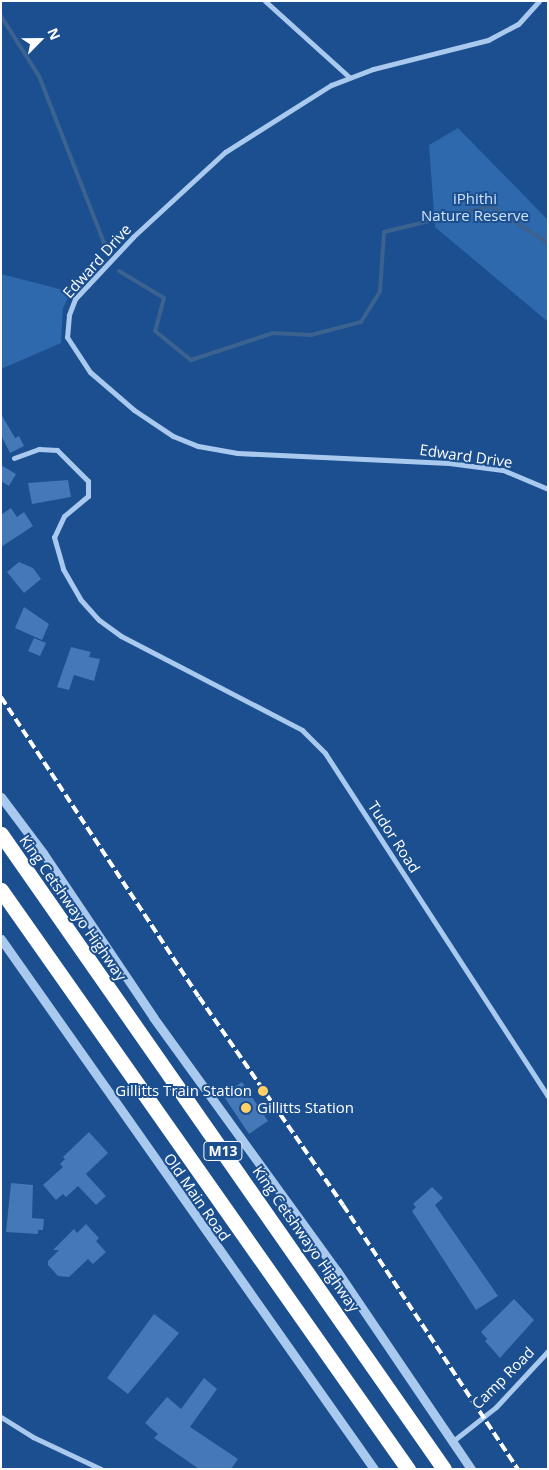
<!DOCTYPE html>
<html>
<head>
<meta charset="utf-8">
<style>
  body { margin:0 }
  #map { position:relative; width:549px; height:1470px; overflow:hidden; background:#1b4f8f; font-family:"Open Sans",sans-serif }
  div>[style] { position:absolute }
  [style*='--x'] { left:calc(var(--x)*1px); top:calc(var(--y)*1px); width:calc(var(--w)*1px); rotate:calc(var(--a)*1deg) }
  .green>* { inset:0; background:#2e69ad }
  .stream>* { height:4px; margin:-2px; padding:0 2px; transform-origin:2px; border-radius:2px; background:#3c6290 }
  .building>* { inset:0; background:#4478b7 }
  .minor>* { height:5px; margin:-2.5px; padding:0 2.5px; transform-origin:2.5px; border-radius:2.5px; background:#a9c9ee }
  .tertiary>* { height:9px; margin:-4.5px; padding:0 4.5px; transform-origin:4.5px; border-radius:4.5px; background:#a9c9ee }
  .motorway>* { height:15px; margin:-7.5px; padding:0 7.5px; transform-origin:7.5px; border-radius:7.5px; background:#fff }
  .rail>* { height:4px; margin-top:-2px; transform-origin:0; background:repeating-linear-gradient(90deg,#fff 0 9px,transparent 0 13px) }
  .dots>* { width:14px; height:14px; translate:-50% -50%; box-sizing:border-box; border:2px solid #1b4f8f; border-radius:50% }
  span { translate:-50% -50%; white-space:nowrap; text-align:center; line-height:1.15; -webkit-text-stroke:4px #1b4f8f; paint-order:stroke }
  .shield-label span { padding:1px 4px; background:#1b4f8f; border:1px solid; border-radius:4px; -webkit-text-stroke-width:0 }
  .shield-label { font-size:14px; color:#fff; font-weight:700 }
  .park-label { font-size:15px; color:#cfe3fa }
  .street-label { font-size:15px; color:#fff }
  .poi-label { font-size:15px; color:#fff }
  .right { translate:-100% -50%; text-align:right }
  .left { translate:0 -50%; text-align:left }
  .frame { position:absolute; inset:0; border:2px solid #fff; pointer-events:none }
  .north { position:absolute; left:15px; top:15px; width:50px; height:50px; -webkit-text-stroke:4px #1b4f8f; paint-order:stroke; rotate:67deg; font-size:14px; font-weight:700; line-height:20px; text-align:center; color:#fff }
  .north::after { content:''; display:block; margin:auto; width:18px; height:22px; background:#fff; clip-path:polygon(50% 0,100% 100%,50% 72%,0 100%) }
</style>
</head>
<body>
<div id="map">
  <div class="green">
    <i style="clip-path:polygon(458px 128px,548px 220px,548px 322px,435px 227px,429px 145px)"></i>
    <i style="clip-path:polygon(1px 274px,71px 292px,63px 308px,61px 343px,1px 369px)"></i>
  </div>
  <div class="stream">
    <i style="--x:1;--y:16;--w:71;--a:57.7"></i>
    <i style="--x:39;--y:76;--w:190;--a:68.7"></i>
    <i style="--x:119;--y:271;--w:52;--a:31"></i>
    <i style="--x:164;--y:298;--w:34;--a:105"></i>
    <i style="--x:155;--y:331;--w:46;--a:38.9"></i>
    <i style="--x:191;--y:360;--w:86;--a:-18.2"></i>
    <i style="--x:273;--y:333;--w:38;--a:3"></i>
    <i style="--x:311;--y:335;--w:52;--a:-14.6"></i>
    <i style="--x:361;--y:322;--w:36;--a:-58"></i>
    <i style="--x:380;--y:291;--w:59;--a:-86.1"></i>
    <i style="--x:384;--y:232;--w:110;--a:-13.7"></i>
    <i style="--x:491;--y:206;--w:68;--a:33"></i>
  </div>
  <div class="building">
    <i style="clip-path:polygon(1px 414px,15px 438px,19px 436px,24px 446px,10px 453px,1px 435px)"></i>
    <i style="clip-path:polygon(1px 465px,16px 474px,9px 486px,1px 481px)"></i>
    <i style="clip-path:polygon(68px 480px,71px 497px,32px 504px,28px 483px)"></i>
    <i style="clip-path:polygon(11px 508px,17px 517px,24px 512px,33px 526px,1px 547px,1px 515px)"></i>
    <i style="clip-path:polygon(19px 562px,33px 568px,41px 579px,24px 593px,7px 572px)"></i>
    <i style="clip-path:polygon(24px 607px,49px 624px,42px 640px,15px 628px)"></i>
    <i style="clip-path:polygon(34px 638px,46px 643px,40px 656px,28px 651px)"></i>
    <i style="clip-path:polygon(71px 647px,91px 652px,89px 657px,100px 659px,94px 681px,74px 675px,69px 690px,57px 687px)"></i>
    <i style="clip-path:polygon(242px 1082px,268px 1121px,249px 1134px,223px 1095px)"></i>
    <i style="clip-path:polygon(89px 1132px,108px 1153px,86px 1174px,106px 1196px,96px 1205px,78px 1186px,66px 1197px,63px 1194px,56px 1200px,43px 1185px,63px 1167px,60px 1164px,65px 1159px,63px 1157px)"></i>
    <i style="clip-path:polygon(11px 1183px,33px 1185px,32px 1218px,44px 1219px,43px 1230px,38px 1230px,38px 1234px,6px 1232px)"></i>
    <i style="clip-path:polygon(432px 1187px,443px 1198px,435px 1205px,498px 1296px,476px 1310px,412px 1211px,416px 1207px,413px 1204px)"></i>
    <i style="clip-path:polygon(86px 1224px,99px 1238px,96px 1241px,106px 1252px,93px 1264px,88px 1259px,69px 1277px,58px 1276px,48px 1265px,48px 1261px,59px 1250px,53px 1250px,74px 1229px,77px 1233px)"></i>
    <i style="clip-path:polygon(514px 1299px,534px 1320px,500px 1358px,485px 1341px,487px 1339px,481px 1332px)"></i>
    <i style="clip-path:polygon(154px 1314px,179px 1333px,128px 1394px,107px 1378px)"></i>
    <i style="clip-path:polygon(204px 1378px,217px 1389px,190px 1427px,238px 1459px,231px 1469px,199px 1469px,154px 1438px,158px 1434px,145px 1423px,167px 1397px,181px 1409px)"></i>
  </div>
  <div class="minor">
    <i style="--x:265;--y:1;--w:113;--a:42.1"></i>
    <i style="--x:539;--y:1;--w:31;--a:132"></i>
    <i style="--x:518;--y:24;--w:34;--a:152"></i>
    <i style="--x:488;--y:40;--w:119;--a:165.8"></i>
    <i style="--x:373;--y:69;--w:45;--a:159.1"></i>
    <i style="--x:331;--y:85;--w:125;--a:147.7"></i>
    <i style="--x:225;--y:152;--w:125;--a:137.3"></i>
    <i style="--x:133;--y:237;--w:85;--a:133.1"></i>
    <i style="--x:75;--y:299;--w:17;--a:111"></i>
    <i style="--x:69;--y:315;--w:22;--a:95"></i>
    <i style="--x:67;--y:337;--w:42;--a:56.7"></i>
    <i style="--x:90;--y:372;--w:58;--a:40.8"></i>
    <i style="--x:134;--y:410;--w:47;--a:33.7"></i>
    <i style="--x:173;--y:436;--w:27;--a:22"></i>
    <i style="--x:198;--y:446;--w:40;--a:10"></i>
    <i style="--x:237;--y:453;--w:212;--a:2.7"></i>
    <i style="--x:449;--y:463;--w:54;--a:7.4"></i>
    <i style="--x:503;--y:470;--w:49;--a:22.9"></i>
    <i style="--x:14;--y:458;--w:27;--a:-20"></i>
    <i style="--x:39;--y:449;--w:18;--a:3"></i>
    <i style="--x:57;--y:450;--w:44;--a:45"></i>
    <i style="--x:88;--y:481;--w:15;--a:90"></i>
    <i style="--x:88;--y:496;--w:31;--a:140"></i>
    <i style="--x:64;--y:516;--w:23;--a:115"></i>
    <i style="--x:54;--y:537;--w:33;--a:74"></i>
    <i style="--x:63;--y:569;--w:34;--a:60"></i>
    <i style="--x:80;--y:599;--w:28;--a:48"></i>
    <i style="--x:99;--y:620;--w:27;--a:36"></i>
    <i style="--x:121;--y:636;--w:204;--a:27.4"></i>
    <i style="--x:302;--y:730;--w:33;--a:45"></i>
    <i style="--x:325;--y:753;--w:410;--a:57"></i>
    <i style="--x:1;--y:1417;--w:38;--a:32"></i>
    <i style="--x:33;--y:1437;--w:75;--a:25.2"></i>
    <i style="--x:453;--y:1441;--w:55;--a:-38.3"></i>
    <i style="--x:496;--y:1407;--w:76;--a:-47.1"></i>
  </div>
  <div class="tertiary">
    <i style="--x:1;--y:797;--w:70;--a:53.1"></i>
    <i style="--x:43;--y:853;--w:197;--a:56.1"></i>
    <i style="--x:153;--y:1017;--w:314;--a:54.1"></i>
    <i style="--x:337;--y:1271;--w:239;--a:55.9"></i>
    <i style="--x:1;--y:939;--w:648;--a:54.86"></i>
  </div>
  <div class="motorway">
    <i style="--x:1;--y:834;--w:774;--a:55.1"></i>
    <i style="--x:1;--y:890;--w:708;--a:54.9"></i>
  </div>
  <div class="rail">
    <i style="--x:1;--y:697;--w:359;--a:56.6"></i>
    <i style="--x:199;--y:997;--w:253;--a:55.3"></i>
    <i style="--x:343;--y:1205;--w:317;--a:56.5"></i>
  </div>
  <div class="dots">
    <i style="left:263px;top:1091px;background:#ffd166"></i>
    <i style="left:246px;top:1108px;background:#ffd166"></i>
  </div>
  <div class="shield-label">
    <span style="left:223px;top:1151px">M13</span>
  </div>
  <div class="park-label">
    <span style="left:475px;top:207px">iPhithi<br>Nature Reserve</span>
  </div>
  <div class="street-label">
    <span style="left:97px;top:261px;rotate:-48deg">Edward Drive</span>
    <span style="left:466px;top:456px;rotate:8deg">Edward Drive</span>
    <span style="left:394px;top:837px;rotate:57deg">Tudor Road</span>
    <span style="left:73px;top:908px;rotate:55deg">King Cetshwayo Highway</span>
    <span style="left:197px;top:1197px;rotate:55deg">Old Main Road</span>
    <span style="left:306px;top:1239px;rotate:55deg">King Cetshwayo Highway</span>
    <span style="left:503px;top:1378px;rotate:-45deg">Camp Road</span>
  </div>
  <div class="poi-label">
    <span class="right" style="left:252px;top:1091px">Gillitts Train Station</span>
    <span class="left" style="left:257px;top:1108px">Gillitts Station</span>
  </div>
  <div class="frame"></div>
  <div class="north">N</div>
</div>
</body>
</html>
